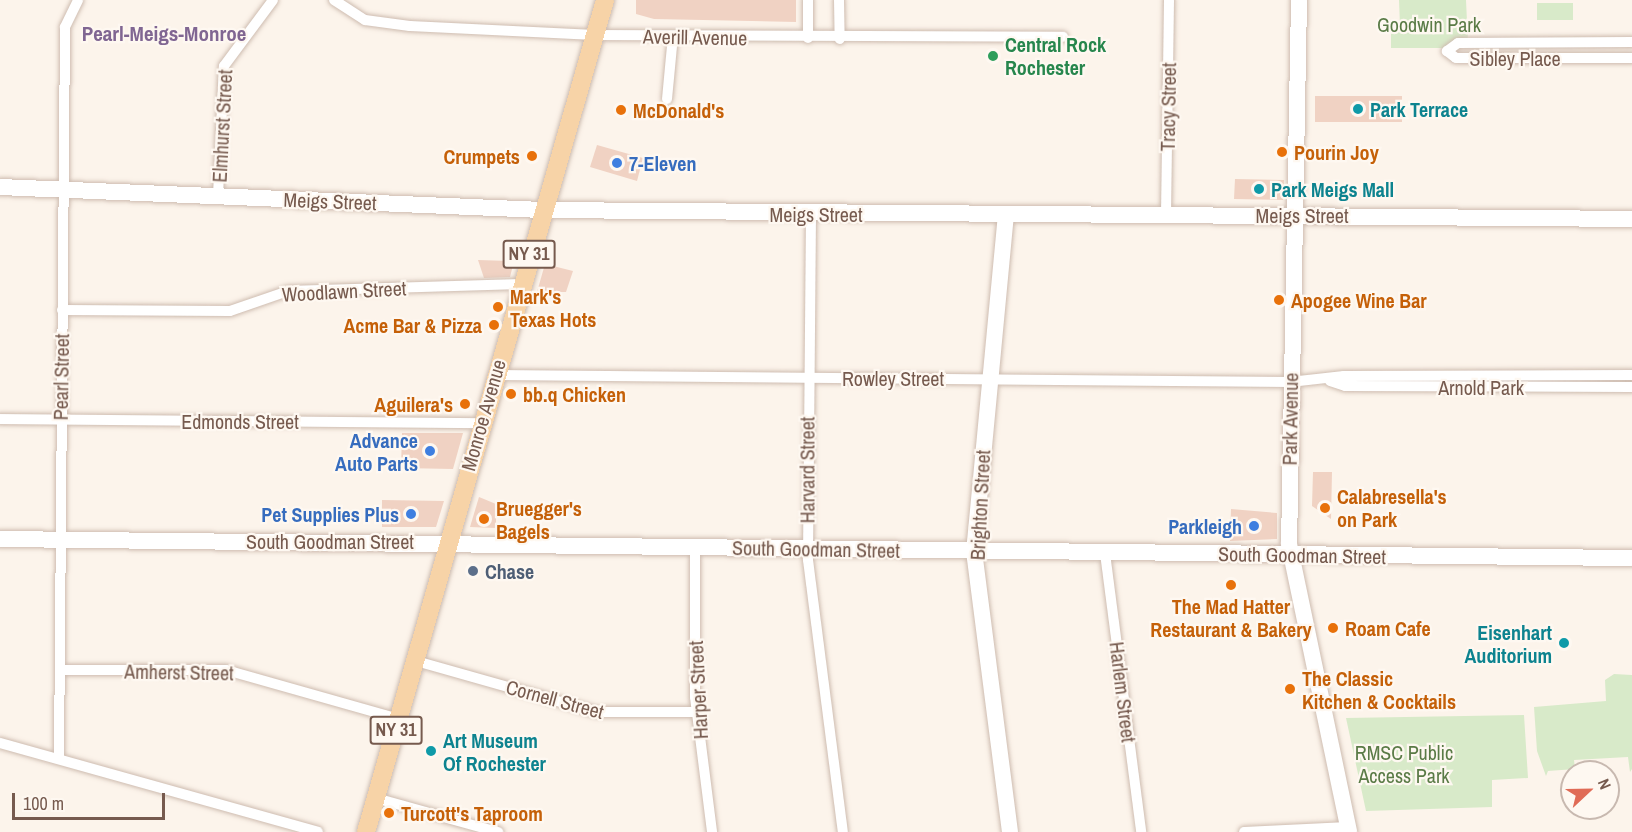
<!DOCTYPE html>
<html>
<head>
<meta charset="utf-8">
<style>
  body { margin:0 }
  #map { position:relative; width:1632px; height:832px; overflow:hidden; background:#fcf4eb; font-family:"Archivo Narrow",sans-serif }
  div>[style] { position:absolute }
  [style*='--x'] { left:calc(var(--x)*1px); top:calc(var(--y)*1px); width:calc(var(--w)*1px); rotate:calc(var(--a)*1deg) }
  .green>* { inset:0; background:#d8eac9 }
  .building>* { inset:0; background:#f0d2c3 }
  .roads { filter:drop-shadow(0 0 2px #cebcb0) drop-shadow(0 0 2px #cebcb0) }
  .street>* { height:10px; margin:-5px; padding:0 5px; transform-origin:5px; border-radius:5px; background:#fff }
  .secondary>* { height:16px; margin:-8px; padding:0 8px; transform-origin:8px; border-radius:8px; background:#fff }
  .primary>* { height:18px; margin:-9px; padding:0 9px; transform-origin:9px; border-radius:9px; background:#f7d3a7 }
  .dots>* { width:16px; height:16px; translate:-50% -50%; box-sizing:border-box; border:3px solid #fef8f1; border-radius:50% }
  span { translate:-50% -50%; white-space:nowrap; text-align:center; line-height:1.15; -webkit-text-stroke:4.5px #fef8f1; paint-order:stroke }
  .shield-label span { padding:2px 4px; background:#fef8f1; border:2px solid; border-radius:4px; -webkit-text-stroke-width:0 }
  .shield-label { font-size:18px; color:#765a4e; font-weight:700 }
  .park-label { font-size:20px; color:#5a7b46 }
  .street-label { font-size:20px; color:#765a4e }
  .leisure-label { font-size:20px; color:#27864d; font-weight:700 }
  .left { translate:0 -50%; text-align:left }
  .culture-label { font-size:20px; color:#0d838f; font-weight:700 }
  .right { translate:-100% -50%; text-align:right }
  .food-label { font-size:20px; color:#c56008; font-weight:700 }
  .shop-label { font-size:20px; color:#366cbe; font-weight:700 }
  .service-label { font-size:20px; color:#4e5e75; font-weight:700 }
  .neighbourhood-label { font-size:21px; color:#806692; font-weight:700 }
  .north { position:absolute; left:1560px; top:760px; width:60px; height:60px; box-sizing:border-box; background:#fef8f1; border:2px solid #c8b9b0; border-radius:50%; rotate:68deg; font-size:16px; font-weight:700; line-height:24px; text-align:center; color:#765a4e }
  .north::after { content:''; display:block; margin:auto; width:21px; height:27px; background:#e06b56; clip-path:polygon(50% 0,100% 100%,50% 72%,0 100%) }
  .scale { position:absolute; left:12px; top:793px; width:153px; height:27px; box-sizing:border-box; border:3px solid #765a4e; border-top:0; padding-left:8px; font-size:18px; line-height:21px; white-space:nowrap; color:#765a4e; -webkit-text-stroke:4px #fef8f1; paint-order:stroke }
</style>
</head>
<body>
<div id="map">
  <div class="green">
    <i style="clip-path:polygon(1399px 0,1466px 0,1468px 43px,1448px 48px,1391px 48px,1391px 34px,1400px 26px)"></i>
    <i style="clip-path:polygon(1537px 3px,1573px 3px,1573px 20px,1537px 20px)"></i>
    <i style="clip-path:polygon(1614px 674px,1632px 675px,1632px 769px,1630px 772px,1628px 757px,1574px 760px,1575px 769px,1548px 771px,1546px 776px,1537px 751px,1534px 707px,1606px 701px,1605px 680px)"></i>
    <i style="clip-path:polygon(1524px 715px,1528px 778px,1492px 780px,1492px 807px,1366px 811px,1346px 718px)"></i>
  </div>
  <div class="building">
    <i style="clip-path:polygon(636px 0,796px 0,796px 22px,654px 19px,636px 14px)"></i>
    <i style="clip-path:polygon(1315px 96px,1402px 96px,1402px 122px,1315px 122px)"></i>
    <i style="clip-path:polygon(597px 145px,643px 158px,637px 181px,590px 167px)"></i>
    <i style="clip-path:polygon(1235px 179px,1284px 180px,1283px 200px,1234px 199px)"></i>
    <i style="clip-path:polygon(478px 260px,514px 261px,510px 277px,484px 278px)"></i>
    <i style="clip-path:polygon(545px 264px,573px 271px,566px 292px,537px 292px)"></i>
    <i style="clip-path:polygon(402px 433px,463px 433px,453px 469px,401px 468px)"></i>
    <i style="clip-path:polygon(1313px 472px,1332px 472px,1331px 519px,1312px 506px)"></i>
    <i style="clip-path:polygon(479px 497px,496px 504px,496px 528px,470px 527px)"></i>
    <i style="clip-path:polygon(382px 500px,444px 501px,436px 527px,382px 527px)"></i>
    <i style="clip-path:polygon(1231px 509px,1277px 513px,1277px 539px,1230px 541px)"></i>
  </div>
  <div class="roads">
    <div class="street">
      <i style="--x:334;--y:0;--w:37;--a:33"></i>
      <i style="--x:365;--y:20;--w:45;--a:7.6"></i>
      <i style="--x:410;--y:26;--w:185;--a:2.8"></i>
      <i style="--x:595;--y:35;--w:468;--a:0.2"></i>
      <i style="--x:839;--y:0;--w:39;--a:89"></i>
      <i style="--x:808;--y:38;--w:38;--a:-90"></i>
      <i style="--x:1632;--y:42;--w:174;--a:179.7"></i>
      <i style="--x:1458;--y:43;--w:14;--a:144"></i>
      <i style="--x:1447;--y:51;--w:11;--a:38"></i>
      <i style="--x:1456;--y:58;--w:176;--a:0"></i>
      <i style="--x:667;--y:99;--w:63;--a:-84.6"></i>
      <i style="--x:218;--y:196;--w:130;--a:-87.4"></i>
      <i style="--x:224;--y:66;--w:82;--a:-53.4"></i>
      <i style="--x:811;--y:214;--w:346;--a:90.5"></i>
      <i style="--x:808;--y:560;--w:274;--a:82.7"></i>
      <i style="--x:1166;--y:215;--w:215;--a:-89.2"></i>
      <i style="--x:62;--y:310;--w:168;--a:0.3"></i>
      <i style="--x:230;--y:311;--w:61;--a:-19"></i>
      <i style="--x:288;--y:291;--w:233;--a:-1.7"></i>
      <i style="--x:495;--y:375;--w:795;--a:0.5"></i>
      <i style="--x:1290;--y:382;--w:54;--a:-6.3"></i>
      <i style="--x:1344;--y:376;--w:288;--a:-0.2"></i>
      <i style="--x:1330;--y:381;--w:16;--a:18"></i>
      <i style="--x:1345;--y:386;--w:287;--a:0.2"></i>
      <i style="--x:0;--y:419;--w:481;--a:0.5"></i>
      <i style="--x:695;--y:548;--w:149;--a:90"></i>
      <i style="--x:695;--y:697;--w:136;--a:82.8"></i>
      <i style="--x:1105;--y:553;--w:281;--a:82.6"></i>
      <i style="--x:416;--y:661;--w:187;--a:15.8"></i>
      <i style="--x:596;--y:712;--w:100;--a:0"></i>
      <i style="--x:60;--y:670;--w:166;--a:0"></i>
      <i style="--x:226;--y:670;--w:180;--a:15.8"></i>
      <i style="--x:0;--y:743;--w:330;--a:15.6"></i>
      <i style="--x:59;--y:758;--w:731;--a:-89.53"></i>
      <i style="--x:65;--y:27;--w:30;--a:-64"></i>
      <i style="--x:375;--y:798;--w:128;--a:15.5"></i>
      <i style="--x:1244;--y:832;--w:104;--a:-2.8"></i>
    </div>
    <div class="secondary">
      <i style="--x:1299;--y:0;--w:544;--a:91.05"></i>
      <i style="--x:1289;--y:544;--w:294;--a:78.2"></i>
      <i style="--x:0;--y:187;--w:542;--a:2.43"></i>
      <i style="--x:542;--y:210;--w:1090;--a:0.47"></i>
      <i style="--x:1006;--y:214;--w:339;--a:95.4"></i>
      <i style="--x:974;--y:551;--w:283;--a:82.7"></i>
      <i style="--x:0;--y:539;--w:1632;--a:0.67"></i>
    </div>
    <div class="primary">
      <i style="--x:366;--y:832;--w:866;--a:-73.97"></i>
    </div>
  </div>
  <div class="dots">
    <i style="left:993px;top:56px;background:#2e9e5b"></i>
    <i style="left:1358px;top:109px;background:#0f9aa8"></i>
    <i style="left:621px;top:110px;background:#e8710a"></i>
    <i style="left:1282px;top:152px;background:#e8710a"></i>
    <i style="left:532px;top:156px;background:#e8710a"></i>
    <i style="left:617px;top:163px;background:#3f7fe0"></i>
    <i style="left:1259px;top:189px;background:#0f9aa8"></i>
    <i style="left:1279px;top:300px;background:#e8710a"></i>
    <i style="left:498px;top:307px;background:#e8710a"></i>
    <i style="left:494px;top:325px;background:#e8710a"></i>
    <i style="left:511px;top:394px;background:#e8710a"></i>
    <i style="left:465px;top:404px;background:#e8710a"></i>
    <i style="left:430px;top:451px;background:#3f7fe0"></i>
    <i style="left:1325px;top:508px;background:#e8710a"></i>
    <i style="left:411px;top:514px;background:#3f7fe0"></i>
    <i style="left:484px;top:519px;background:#e8710a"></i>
    <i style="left:1254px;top:526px;background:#3f7fe0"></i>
    <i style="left:473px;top:571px;background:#5c6f8a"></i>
    <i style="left:1231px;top:585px;background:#e8710a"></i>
    <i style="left:1333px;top:628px;background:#e8710a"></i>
    <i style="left:1564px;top:643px;background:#0f9aa8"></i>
    <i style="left:1290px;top:689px;background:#e8710a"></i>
    <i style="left:431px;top:751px;background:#0f9aa8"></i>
    <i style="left:389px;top:813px;background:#e8710a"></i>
  </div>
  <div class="shield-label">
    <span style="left:529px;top:254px">NY 31</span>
    <span style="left:396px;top:730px">NY 31</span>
  </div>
  <div class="park-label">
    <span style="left:1429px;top:24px">Goodwin Park</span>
    <span style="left:1404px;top:764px">RMSC Public<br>Access Park</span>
  </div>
  <div class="street-label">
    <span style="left:695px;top:37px;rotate:1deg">Averill Avenue</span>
    <span style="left:1515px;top:58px">Sibley Place</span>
    <span style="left:1168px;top:107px;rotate:-89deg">Tracy Street</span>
    <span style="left:222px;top:126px;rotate:-87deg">Elmhurst Street</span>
    <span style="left:330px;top:201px;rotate:2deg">Meigs Street</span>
    <span style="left:816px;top:214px">Meigs Street</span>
    <span style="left:1302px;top:215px">Meigs Street</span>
    <span style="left:344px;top:291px;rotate:-3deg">Woodlawn Street</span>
    <span style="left:61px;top:377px;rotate:-89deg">Pearl Street</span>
    <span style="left:893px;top:378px">Rowley Street</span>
    <span style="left:1481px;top:387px">Arnold Park</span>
    <span style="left:483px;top:415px;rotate:-74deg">Monroe Avenue</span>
    <span style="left:1290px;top:419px;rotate:-89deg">Park Avenue</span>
    <span style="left:240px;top:421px">Edmonds Street</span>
    <span style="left:807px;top:470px;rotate:-90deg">Harvard Street</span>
    <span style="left:980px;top:505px;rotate:-87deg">Brighton Street</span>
    <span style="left:330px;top:541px">South Goodman Street</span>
    <span style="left:816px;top:549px;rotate:1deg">South Goodman Street</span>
    <span style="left:1302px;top:555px;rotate:1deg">South Goodman Street</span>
    <span style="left:179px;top:672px;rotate:1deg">Amherst Street</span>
    <span style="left:698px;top:690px;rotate:-93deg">Harper Street</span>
    <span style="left:1123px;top:692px;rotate:83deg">Harlem Street</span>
    <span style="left:555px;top:699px;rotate:15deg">Cornell Street</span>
  </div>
  <div class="leisure-label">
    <span class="left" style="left:1005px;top:56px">Central Rock<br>Rochester</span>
  </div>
  <div class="culture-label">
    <span class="left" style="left:1370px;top:109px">Park Terrace</span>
    <span class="left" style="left:1271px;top:189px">Park Meigs Mall</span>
    <span class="right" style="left:1552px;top:644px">Eisenhart<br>Auditorium</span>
    <span class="left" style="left:443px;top:752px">Art Museum<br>Of Rochester</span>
  </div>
  <div class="food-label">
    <span class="left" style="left:633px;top:110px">McDonald's</span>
    <span class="left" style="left:1294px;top:152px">Pourin Joy</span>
    <span class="right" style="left:520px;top:156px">Crumpets</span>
    <span class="left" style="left:510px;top:308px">Mark's<br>Texas Hots</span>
    <span class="left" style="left:1291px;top:300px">Apogee Wine Bar</span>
    <span class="right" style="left:482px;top:325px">Acme Bar &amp; Pizza</span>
    <span class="left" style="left:523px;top:394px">bb.q Chicken</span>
    <span class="right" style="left:453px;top:404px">Aguilera's</span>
    <span class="left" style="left:1337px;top:508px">Calabresella's<br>on Park</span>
    <span class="left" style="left:496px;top:520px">Bruegger's<br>Bagels</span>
    <span style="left:1231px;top:618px">The Mad Hatter<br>Restaurant &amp; Bakery</span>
    <span class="left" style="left:1345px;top:628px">Roam Cafe</span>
    <span class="left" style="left:1302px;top:690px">The Classic<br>Kitchen &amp; Cocktails</span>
    <span class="left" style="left:401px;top:813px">Turcott's Taproom</span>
  </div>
  <div class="shop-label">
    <span class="left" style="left:629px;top:163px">7-Eleven</span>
    <span class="right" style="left:418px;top:452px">Advance<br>Auto Parts</span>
    <span class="right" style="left:399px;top:514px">Pet Supplies Plus</span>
    <span class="right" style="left:1242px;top:526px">Parkleigh</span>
  </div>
  <div class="service-label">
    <span class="left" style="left:485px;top:571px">Chase</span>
  </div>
  <div class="neighbourhood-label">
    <span style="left:164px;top:34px">Pearl-Meigs-Monroe</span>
  </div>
  <div class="north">N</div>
  <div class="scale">100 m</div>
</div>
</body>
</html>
